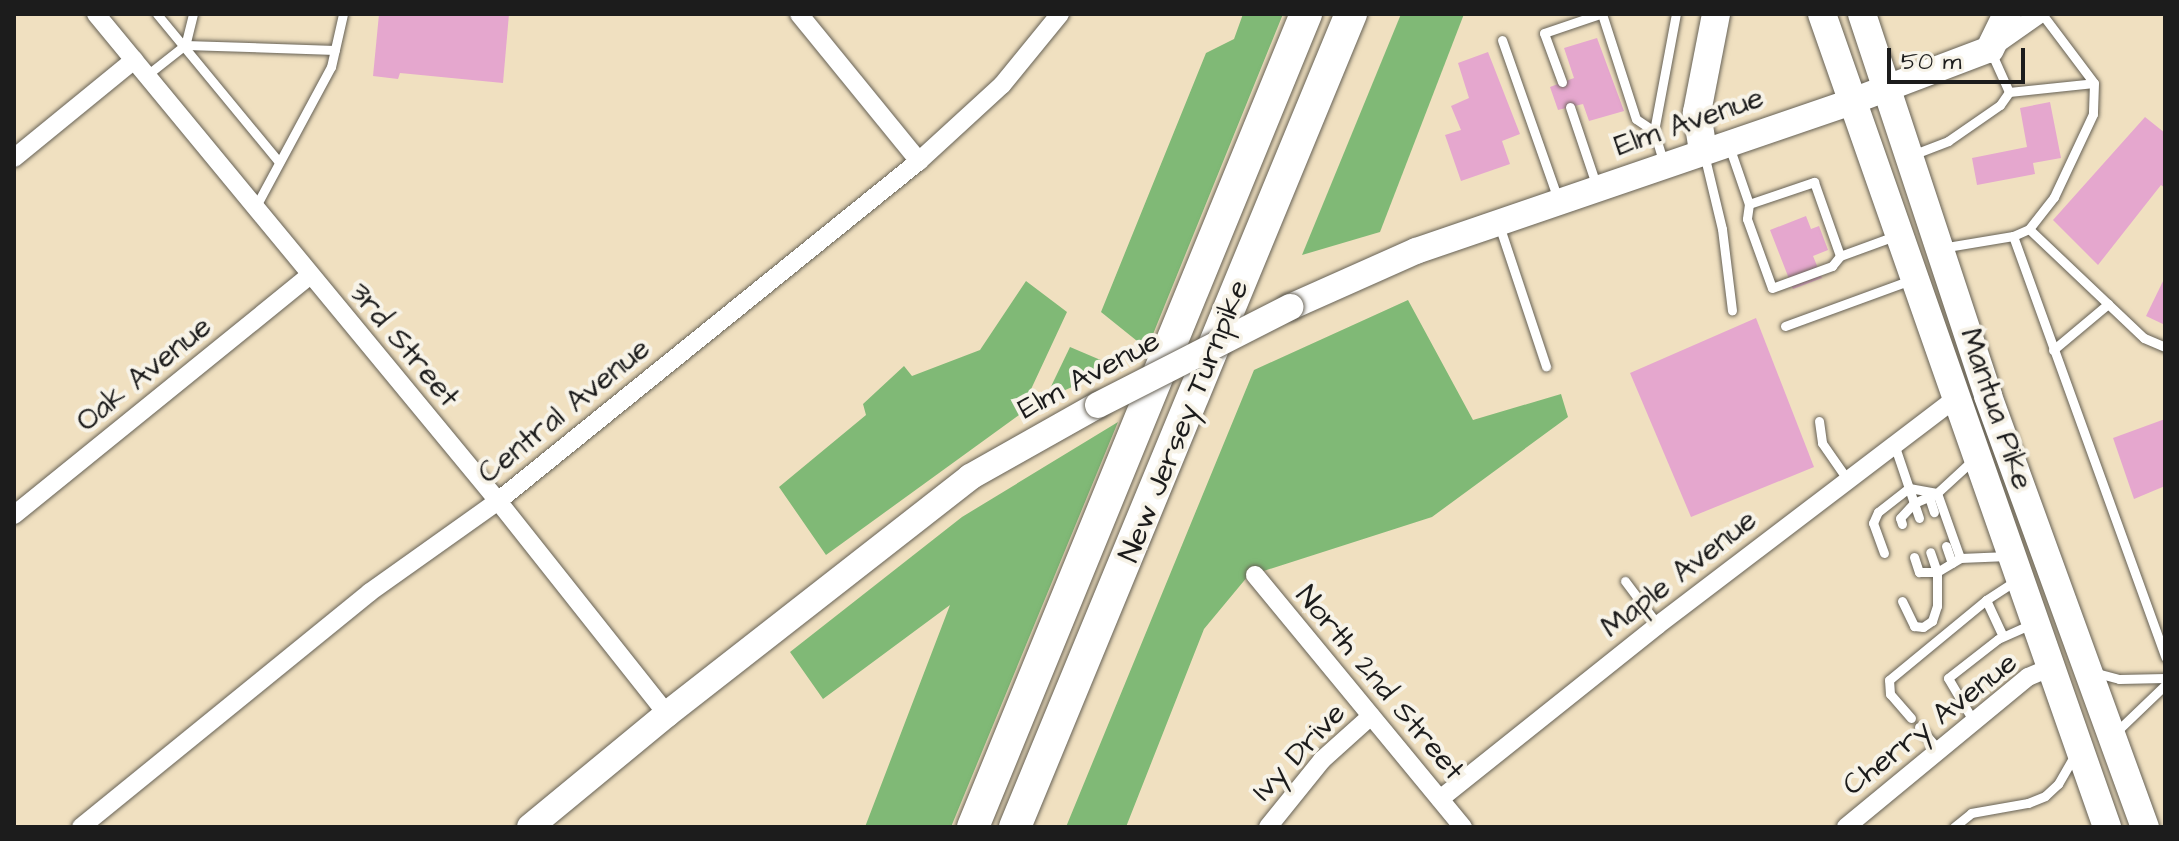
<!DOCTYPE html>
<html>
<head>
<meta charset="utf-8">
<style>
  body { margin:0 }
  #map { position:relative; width:2179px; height:841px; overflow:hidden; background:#f0e0c0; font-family:"Architects Daughter",sans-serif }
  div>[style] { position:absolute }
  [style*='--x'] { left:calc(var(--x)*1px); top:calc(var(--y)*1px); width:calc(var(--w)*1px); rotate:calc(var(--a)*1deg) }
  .forest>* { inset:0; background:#80b976 }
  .building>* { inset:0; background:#e5a7ce }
  .roads { filter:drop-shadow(0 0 2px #666155) drop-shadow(0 0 2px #666155) }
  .service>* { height:9px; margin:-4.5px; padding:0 4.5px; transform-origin:4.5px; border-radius:4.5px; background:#fff }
  .minor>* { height:18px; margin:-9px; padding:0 9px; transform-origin:9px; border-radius:9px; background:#fff }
  .secondary>* { height:26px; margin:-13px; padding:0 13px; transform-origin:13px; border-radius:13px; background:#fff }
  .primary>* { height:28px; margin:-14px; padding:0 14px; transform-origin:14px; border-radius:14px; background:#fff }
  .motorway>* { height:32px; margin:-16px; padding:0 16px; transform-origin:16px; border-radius:16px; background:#fff }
  .bridges { filter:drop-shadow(0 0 2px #666155) drop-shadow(0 0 2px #666155) }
  .secondary-bridge>* { height:26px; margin:-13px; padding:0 13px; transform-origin:13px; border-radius:13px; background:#fff }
  span { translate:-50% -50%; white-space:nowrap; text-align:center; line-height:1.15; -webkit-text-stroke:8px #f7f3e8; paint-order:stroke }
  .street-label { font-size:30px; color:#1c1c1c }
  .frame { position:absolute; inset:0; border:16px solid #1c1c1c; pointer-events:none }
  .scale { position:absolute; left:1887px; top:48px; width:138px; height:36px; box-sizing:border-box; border:4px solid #1c1c1c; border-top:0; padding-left:10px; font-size:24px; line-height:28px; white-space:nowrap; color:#1c1c1c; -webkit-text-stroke:6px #f7f3e8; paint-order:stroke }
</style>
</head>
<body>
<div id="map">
  <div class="forest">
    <i style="clip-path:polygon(1243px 14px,1283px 14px,1147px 349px,1101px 312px,1206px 53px,1234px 39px)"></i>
    <i style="clip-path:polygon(1401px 14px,1464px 14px,1380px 232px,1302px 255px)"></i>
    <i style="clip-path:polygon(1026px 281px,1067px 312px,1019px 415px,826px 555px,779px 487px,866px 415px,863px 404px,904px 366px,912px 376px,980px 350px)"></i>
    <i style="clip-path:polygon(1408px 300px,1473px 420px,1561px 394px,1568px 417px,1432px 517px,1248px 576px,1204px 629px,1126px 827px,1066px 827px,1254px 370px)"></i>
    <i style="clip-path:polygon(1070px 347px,1117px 367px,1045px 399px)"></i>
    <i style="clip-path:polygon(1118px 422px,951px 827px,865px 827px,950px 605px,823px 699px,790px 652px,962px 517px)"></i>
  </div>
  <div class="building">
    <i style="clip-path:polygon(379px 14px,509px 14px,503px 83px,400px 73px,398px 79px,373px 76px)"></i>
    <i style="clip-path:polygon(1597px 38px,1624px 111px,1589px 121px,1583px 104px,1558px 110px,1550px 87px,1574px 78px,1564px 48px)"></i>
    <i style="clip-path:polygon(1488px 52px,1520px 134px,1502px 141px,1510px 164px,1461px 181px,1445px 135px,1461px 130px,1451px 106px,1469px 98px,1458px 63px)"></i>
    <i style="clip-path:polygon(2050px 102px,2061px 158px,2033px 163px,2035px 174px,1977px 185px,1972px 158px,2027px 147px,2020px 108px)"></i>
    <i style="clip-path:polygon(2145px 117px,2165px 133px,2165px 188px,2161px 185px,2098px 265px,2053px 220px)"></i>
    <i style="clip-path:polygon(1806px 216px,1811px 229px,1819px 226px,1828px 250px,1813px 256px,1822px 278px,1793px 289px,1770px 230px)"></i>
    <i style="clip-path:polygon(2165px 277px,2165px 325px,2146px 316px)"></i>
    <i style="clip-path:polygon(1756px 318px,1814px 467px,1691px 517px,1630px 373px)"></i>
    <i style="clip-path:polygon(2165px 419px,2165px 486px,2134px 499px,2113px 438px)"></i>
  </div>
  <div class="roads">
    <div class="service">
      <i style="--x:157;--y:14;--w:192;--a:50.5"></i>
      <i style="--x:193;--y:14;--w:32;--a:104"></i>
      <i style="--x:185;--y:45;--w:150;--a:1.9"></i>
      <i style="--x:1602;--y:14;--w:110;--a:72.1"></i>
      <i style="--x:1636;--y:119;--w:22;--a:34"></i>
      <i style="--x:2042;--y:14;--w:86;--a:53"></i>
      <i style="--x:2094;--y:83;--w:31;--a:92"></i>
      <i style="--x:2093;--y:114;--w:92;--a:115.2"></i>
      <i style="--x:2054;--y:197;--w:41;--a:128"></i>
      <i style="--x:2029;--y:229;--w:158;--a:43.5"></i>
      <i style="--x:2144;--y:338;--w:23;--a:23"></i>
      <i style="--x:1502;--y:40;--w:169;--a:70.6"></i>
      <i style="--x:147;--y:75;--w:48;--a:-38.3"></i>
      <i style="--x:1562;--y:82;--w:52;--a:-110.2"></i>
      <i style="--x:1544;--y:33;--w:59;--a:-18.7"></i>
      <i style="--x:2009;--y:92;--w:85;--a:-6"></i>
      <i style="--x:1570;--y:107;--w:84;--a:71.4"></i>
      <i style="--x:1729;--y:146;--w:61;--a:71"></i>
      <i style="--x:1749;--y:204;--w:15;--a:98"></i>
      <i style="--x:1747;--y:219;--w:73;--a:70.1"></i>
      <i style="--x:1772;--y:288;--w:64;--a:-20.1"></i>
      <i style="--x:1832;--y:266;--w:13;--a:-51"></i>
      <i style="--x:1840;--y:256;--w:59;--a:-20"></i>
      <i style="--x:1704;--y:154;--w:77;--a:76.5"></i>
      <i style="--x:1722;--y:229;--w:82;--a:83"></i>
      <i style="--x:1912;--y:155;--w:39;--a:-21"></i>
      <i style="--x:1948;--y:141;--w:63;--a:-34.7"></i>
      <i style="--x:2000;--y:105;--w:16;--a:-55"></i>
      <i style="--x:2009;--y:92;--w:44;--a:-114.2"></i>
      <i style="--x:1664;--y:164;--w:34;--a:-107"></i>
      <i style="--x:1654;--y:131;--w:119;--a:-79.4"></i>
      <i style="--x:1749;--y:204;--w:69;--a:-18.7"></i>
      <i style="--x:1814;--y:182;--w:78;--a:70.6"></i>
      <i style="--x:256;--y:206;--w:158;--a:-61.7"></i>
      <i style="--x:331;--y:67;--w:54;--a:-77.2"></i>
      <i style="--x:1499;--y:225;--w:149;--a:71.6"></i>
      <i style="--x:2029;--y:229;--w:17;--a:156"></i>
      <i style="--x:2013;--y:236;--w:448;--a:70.1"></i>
      <i style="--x:1941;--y:248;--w:73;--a:-9.5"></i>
      <i style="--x:1785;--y:326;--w:134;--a:-20.1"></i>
      <i style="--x:2053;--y:350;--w:72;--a:-39.9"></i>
      <i style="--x:1819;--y:421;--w:22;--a:82"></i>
      <i style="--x:1822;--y:443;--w:44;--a:55.2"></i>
      <i style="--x:1894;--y:444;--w:78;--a:71.3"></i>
      <i style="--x:1937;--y:493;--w:69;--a:70.5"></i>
      <i style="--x:1929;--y:497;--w:16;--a:72"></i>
      <i style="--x:1902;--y:524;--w:6;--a:-108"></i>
      <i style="--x:1900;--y:518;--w:21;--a:-47"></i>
      <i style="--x:1914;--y:503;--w:25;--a:-23"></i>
      <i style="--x:1937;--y:493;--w:50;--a:-42.6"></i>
      <i style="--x:1946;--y:546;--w:18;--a:71"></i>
      <i style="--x:1884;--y:553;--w:32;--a:-110"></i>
      <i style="--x:1873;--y:523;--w:12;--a:-66"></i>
      <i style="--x:1878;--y:512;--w:39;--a:-38"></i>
      <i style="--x:1909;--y:488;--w:28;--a:10"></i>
      <i style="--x:1914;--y:557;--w:16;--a:72"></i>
      <i style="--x:1919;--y:572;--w:18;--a:0"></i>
      <i style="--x:1937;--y:572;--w:21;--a:-109"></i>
      <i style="--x:1625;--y:581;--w:55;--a:53.1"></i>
      <i style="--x:1986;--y:600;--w:40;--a:65"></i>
      <i style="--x:1902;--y:601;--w:28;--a:64"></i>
      <i style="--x:1914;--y:626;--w:9;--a:6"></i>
      <i style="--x:1923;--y:627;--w:11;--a:-34"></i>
      <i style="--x:1932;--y:621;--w:16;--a:-72"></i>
      <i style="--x:1937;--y:606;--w:34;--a:-90"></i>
      <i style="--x:1937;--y:572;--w:27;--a:-31"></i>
      <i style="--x:1960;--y:558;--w:48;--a:-2.4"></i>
      <i style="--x:2093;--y:672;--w:27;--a:15"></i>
      <i style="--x:2119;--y:679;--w:46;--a:-1.2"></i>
      <i style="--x:1911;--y:718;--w:32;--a:-131"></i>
      <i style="--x:1890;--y:694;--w:14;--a:-94"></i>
      <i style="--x:1889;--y:680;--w:126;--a:-39.5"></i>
      <i style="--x:1986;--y:600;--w:37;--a:-33"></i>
      <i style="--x:1974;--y:722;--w:51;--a:-120.6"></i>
      <i style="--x:1948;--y:678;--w:63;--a:-38"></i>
      <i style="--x:1998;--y:639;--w:37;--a:-24"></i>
      <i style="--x:1919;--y:727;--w:30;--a:49"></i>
      <i style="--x:2115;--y:733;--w:69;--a:-43.8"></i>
      <i style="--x:1954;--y:827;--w:22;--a:-39"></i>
      <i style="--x:1971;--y:813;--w:58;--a:-10"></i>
      <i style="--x:2028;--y:803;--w:18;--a:-22"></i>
      <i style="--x:2045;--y:796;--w:18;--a:-43"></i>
      <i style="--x:2058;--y:784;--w:34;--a:-60"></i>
    </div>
    <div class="minor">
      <i style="--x:96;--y:14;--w:631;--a:50.46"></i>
      <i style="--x:498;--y:501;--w:272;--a:51.6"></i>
      <i style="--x:799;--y:14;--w:190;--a:50.8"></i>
      <i style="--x:1993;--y:47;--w:57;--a:-35.1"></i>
      <i style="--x:14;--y:158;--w:155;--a:-39.2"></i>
      <i style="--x:14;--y:515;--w:380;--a:-39"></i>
      <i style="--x:1255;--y:575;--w:327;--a:50.5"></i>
      <i style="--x:1440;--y:799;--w:279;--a:-38.6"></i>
      <i style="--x:1658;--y:625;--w:375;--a:-37.3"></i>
      <i style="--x:81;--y:827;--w:372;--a:-39.1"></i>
      <i style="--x:370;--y:592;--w:157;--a:-35.4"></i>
      <i style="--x:498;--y:501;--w:541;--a:-38.92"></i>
      <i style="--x:919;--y:161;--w:113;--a:-42.5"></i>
      <i style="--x:1002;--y:85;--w:92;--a:-50.8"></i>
      <i style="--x:1268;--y:827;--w:86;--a:-51.1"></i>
      <i style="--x:1322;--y:760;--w:66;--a:-41.9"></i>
      <i style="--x:1846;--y:827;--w:236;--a:-39.5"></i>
      <i style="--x:2028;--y:677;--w:25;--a:-23"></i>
    </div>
    <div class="secondary">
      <i style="--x:1290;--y:307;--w:138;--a:-24"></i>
      <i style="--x:1416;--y:251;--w:462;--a:-18.9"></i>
      <i style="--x:1853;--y:101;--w:147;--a:-20.8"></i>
      <i style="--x:530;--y:827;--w:178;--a:-39.5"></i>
      <i style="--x:667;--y:714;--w:385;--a:-38"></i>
      <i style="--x:970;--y:477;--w:147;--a:-29.4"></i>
    </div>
    <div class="primary">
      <i style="--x:1822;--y:14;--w:862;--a:70.68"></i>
      <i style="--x:1862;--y:14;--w:402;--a:71.7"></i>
      <i style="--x:1988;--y:396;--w:459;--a:70"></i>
      <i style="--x:1990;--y:49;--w:39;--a:-64"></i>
      <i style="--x:1703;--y:151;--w:39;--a:-99"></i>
      <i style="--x:1697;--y:112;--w:100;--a:-79"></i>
    </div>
    <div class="motorway">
      <i style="--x:973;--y:827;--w:879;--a:-67.73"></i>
      <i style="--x:1015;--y:827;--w:880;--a:-67.55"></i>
    </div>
  </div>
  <div class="bridges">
    <div class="secondary-bridge">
      <i style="--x:1098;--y:405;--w:216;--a:-27"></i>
    </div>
  </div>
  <div class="street-label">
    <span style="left:1689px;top:122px;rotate:-19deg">Elm Avenue</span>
    <span style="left:404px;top:345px;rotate:50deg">3rd Street</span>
    <span style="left:144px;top:374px;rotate:-39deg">Oak Avenue</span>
    <span style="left:1089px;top:375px;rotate:-28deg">Elm Avenue</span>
    <span style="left:1996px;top:409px;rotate:71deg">Mantua Pike</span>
    <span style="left:564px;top:411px;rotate:-39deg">Central Avenue</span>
    <span style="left:1184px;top:421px;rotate:-68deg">New Jersey Turnpike</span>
    <span style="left:1679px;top:574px;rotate:-38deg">Maple Avenue</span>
    <span style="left:1380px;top:683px;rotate:50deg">North 2nd Street</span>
    <span style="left:1930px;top:724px;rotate:-38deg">Cherry Avenue</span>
    <span style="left:1299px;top:752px;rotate:-47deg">Ivy Drive</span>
  </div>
  <div class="frame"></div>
  <div class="scale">50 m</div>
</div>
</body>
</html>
